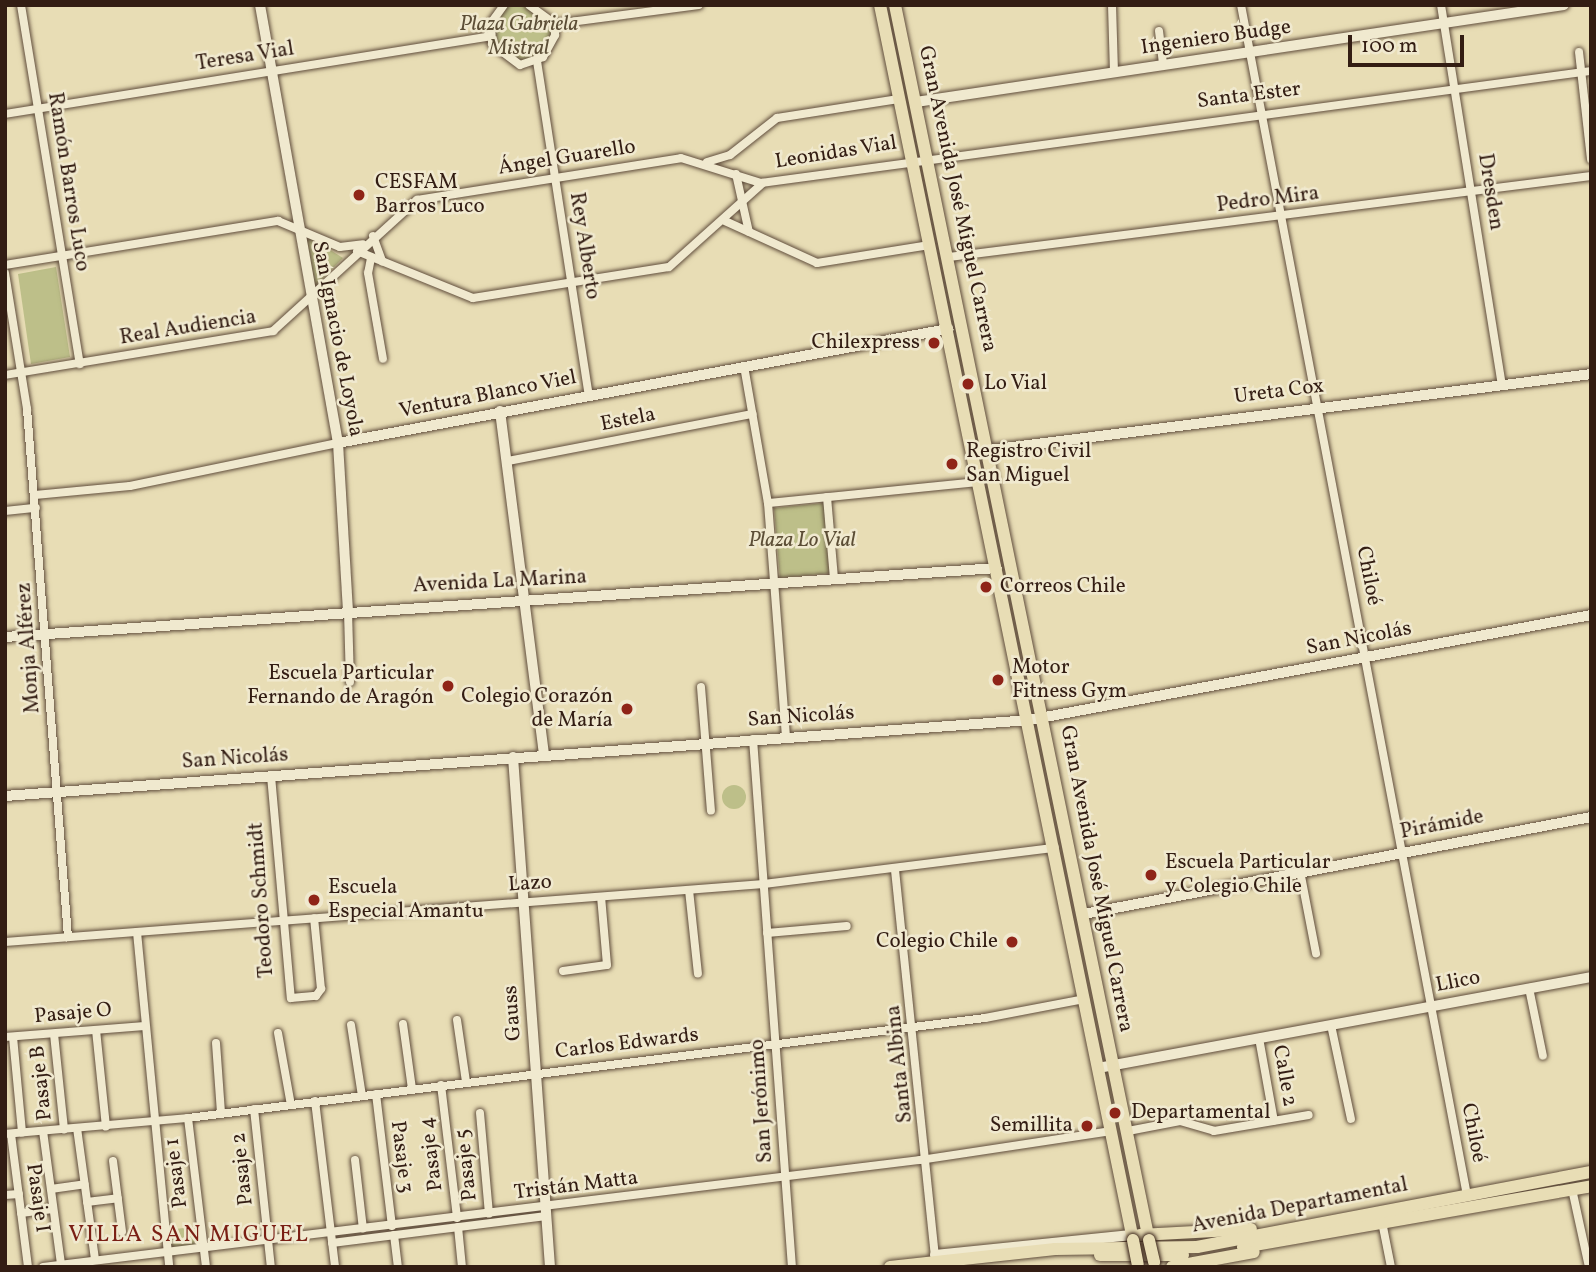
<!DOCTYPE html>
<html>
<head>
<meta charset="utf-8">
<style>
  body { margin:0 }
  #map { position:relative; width:1596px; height:1272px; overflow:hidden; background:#e8ddb5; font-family:Vollkorn,serif }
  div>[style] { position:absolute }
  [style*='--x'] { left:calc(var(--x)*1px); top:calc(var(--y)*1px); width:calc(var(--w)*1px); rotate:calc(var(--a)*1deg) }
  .green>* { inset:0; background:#bdbf89 }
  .round { border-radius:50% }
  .roads { filter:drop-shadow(0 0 2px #604d3c) drop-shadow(0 0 2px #604d3c) }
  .minor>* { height:8px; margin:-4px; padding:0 4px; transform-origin:4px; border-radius:4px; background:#f0e9cf }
  .tertiary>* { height:10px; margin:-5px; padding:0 5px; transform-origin:5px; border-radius:5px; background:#f0e9cf }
  .primary>* { height:12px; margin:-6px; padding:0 6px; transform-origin:6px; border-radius:6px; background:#e8ddb5 }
  .bridges { filter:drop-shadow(0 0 2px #331d13) drop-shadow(0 0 2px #331d13) }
  .primary-bridge>* { height:12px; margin:-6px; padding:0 6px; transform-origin:6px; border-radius:6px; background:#e8ddb5 }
  .dots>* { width:19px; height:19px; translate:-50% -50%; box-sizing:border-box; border:4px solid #f0e9cf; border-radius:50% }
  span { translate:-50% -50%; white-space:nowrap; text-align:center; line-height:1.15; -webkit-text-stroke:5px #f0e9cf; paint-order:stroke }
  .park-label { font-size:21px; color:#5c4e36; font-style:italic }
  .street-label { font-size:21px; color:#331d13 }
  .poi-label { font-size:21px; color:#331d13 }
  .left { translate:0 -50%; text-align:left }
  .right { translate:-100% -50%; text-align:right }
  .neighbourhood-label { font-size:23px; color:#7a1f14; letter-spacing:2px }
  .frame { position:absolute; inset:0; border:7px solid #331d13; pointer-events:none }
  .scale { position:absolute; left:1348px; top:35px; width:116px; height:32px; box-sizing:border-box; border:4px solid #331d13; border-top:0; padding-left:9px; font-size:21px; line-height:24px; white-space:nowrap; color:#331d13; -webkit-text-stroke:5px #f0e9cf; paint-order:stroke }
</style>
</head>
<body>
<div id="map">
  <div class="green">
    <i style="clip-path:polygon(507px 5px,522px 5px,553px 27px,545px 52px,519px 62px,495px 47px,492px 26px)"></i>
    <i style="clip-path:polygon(305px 234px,343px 258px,315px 286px)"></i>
    <i style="clip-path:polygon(56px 267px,70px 357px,31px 364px,18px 274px)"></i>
    <i style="clip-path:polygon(824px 503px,831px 573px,780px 578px,774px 508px)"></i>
    <i class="round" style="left:722px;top:785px;width:24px;height:24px"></i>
    <i style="clip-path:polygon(199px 1226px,202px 1244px,170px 1248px,168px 1230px)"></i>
  </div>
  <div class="roads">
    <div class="minor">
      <i style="--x:21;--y:5;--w:364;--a:80.7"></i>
      <i style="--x:504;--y:5;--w:22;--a:126"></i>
      <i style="--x:491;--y:23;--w:21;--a:87"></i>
      <i style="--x:492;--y:44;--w:35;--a:37"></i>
      <i style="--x:520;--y:65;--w:24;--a:-19"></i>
      <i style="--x:543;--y:57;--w:25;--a:-61"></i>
      <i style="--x:555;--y:35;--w:11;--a:-90"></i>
      <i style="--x:555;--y:24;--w:32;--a:-144"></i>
      <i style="--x:1112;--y:5;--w:67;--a:88.3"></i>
      <i style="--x:1241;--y:5;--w:1211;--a:79.25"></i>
      <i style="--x:1441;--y:5;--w:384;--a:80.9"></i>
      <i style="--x:555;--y:24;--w:145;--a:-7.5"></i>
      <i style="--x:1159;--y:31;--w:34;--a:83"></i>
      <i style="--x:1579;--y:52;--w:108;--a:83.6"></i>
      <i style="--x:537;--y:61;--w:338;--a:81.2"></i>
      <i style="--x:5;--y:114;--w:491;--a:-9.1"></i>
      <i style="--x:707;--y:162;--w:24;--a:-17"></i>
      <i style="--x:730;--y:155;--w:60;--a:-38.2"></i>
      <i style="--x:777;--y:118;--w:123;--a:-8.9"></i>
      <i style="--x:736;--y:174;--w:59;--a:77.4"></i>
      <i style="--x:725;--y:221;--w:101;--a:24.5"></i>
      <i style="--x:817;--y:263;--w:114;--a:-9.1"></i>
      <i style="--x:373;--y:236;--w:27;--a:70"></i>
      <i style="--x:357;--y:251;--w:125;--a:22.1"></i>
      <i style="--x:473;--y:298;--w:198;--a:-9"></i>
      <i style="--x:669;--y:267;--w:126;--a:-41.8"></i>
      <i style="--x:949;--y:257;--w:647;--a:-7.19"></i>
      <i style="--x:371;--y:258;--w:15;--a:101"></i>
      <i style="--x:368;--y:273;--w:87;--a:80.1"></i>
      <i style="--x:5;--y:265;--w:277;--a:-9.2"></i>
      <i style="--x:278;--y:221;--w:67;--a:22.8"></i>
      <i style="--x:340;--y:247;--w:23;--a:-7"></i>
      <i style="--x:5;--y:273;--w:138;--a:80.8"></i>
      <i style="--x:27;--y:409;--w:530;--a:85.56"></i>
      <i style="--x:744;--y:366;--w:139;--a:80.1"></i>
      <i style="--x:768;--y:503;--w:235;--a:85.6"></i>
      <i style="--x:5;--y:375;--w:272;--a:-9.3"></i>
      <i style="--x:273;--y:331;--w:195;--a:-42.3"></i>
      <i style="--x:417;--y:200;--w:267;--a:-9"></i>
      <i style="--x:681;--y:158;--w:84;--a:17.4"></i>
      <i style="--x:761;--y:183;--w:838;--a:-7.69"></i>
      <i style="--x:508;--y:461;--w:249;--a:-10.9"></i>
      <i style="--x:35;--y:495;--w:95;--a:-5.4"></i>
      <i style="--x:130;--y:486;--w:212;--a:-11.7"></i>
      <i style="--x:827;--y:497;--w:81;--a:85.1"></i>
      <i style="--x:768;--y:503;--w:212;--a:-5.7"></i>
      <i style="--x:5;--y:511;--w:31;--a:-6"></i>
      <i style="--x:348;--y:611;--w:71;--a:88.4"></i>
      <i style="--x:701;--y:687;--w:124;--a:85.4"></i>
      <i style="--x:753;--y:739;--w:529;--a:85.78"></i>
      <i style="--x:271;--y:776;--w:223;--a:84.9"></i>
      <i style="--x:291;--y:998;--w:25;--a:-5"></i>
      <i style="--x:316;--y:996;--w:9;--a:-54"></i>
      <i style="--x:321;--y:989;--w:71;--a:-95.6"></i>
      <i style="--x:895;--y:870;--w:387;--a:84.1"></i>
      <i style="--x:1300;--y:871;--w:84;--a:79"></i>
      <i style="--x:689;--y:890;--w:84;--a:83.9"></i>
      <i style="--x:137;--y:932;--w:337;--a:84.5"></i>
      <i style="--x:767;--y:933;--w:80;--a:-5"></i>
      <i style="--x:5;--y:942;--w:761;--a:-4.37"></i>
      <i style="--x:764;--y:884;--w:293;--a:-7.1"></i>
      <i style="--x:563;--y:971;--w:44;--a:-7.8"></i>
      <i style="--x:607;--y:965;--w:68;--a:-95"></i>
      <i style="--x:1529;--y:988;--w:69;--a:78.4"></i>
      <i style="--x:457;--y:1020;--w:63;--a:81.7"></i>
      <i style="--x:403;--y:1024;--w:66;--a:82.1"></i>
      <i style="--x:351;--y:1025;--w:72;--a:81.2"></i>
      <i style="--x:1331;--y:1025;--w:96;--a:78"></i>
      <i style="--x:96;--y:1030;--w:97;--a:84.1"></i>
      <i style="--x:278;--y:1033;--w:73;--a:79.8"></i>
      <i style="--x:54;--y:1034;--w:96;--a:84"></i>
      <i style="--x:5;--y:1037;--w:140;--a:-4.5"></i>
      <i style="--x:13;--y:1037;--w:96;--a:84.6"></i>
      <i style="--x:1259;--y:1038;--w:84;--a:79.8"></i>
      <i style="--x:216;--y:1043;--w:70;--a:85.9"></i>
      <i style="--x:441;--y:1085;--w:134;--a:83.1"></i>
      <i style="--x:376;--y:1094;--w:133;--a:83.1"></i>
      <i style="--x:315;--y:1101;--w:167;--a:83.1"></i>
      <i style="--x:254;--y:1109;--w:159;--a:83.9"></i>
      <i style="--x:480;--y:1113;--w:101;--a:84.9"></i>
      <i style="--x:188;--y:1118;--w:150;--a:83.1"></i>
      <i style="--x:77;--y:1128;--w:133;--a:82.2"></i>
      <i style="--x:43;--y:1131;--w:134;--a:82.3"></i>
      <i style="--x:1128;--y:1131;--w:53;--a:-10.9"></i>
      <i style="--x:1180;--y:1121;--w:35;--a:16"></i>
      <i style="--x:1214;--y:1131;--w:96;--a:-9.6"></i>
      <i style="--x:5;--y:1134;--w:184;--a:-5"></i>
      <i style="--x:188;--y:1118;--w:803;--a:-7.15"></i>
      <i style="--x:985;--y:1018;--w:102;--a:-10.8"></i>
      <i style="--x:11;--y:1134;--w:134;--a:82.7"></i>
      <i style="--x:355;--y:1160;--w:69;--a:83.4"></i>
      <i style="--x:113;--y:1161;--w:71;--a:82.7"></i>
      <i style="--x:51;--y:1189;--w:34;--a:-8"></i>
      <i style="--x:1572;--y:1189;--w:80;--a:77.7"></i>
      <i style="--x:5;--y:1195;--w:14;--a:-4"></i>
      <i style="--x:87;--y:1202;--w:31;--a:-7"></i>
      <i style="--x:21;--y:1213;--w:32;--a:-7"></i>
      <i style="--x:1382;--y:1222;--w:46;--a:78.7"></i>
      <i style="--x:458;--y:1227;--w:40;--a:84.3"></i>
      <i style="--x:394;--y:1235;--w:32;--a:83"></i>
      <i style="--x:332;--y:1243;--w:216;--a:-7.2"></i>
      <i style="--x:43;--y:1267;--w:884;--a:-6.96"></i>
      <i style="--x:920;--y:1160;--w:193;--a:-8.6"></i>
    </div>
    <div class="tertiary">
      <i style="--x:260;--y:5;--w:445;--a:79.9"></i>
      <i style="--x:338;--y:443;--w:168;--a:86.6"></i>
      <i style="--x:916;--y:102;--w:655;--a:-8.51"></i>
      <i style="--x:500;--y:411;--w:347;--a:82.7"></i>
      <i style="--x:338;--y:443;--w:621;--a:-10.59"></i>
      <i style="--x:973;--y:452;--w:623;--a:-7.19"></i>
      <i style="--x:5;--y:637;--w:994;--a:-3.98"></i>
      <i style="--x:513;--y:757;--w:511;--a:85.85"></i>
      <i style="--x:5;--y:796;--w:1027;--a:-4.24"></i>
      <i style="--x:1029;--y:720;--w:572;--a:-10.58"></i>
      <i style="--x:1084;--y:914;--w:516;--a:-10.83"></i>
      <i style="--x:1098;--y:1068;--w:501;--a:-10.46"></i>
      <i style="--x:935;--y:1255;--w:198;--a:-5.8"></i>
    </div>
    <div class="primary">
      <i style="--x:880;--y:5;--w:1261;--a:78.42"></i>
      <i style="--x:895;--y:5;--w:1261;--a:78.38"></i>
      <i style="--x:1140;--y:1235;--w:111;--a:-3.1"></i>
      <i style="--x:1243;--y:1247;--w:353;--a:-9.9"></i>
      <i style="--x:1100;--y:1255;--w:83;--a:0"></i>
      <i style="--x:890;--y:1267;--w:166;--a:-6.2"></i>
      <i style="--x:1055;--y:1249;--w:142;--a:-0.8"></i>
      <i style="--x:1197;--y:1247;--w:401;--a:-10.8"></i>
      <i style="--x:1172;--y:1267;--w:83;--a:-10.4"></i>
    </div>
  </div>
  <div class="bridges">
    <div class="primary-bridge">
      <i style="--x:1133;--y:1240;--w:25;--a:79"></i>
      <i style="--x:1149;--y:1240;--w:23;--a:77"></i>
    </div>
  </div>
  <div class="dots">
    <i style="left:359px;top:195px;background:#8f2418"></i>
    <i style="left:934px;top:343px;background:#8f2418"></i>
    <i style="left:968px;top:384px;background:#8f2418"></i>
    <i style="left:952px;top:464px;background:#8f2418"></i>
    <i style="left:986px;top:587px;background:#8f2418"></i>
    <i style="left:998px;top:680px;background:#8f2418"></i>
    <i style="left:448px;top:686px;background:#8f2418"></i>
    <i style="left:627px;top:709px;background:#8f2418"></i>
    <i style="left:1151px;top:875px;background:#8f2418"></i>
    <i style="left:314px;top:900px;background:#8f2418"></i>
    <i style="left:1012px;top:942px;background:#8f2418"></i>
    <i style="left:1115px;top:1113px;background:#8f2418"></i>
    <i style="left:1087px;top:1126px;background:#8f2418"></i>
  </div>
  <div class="park-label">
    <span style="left:519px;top:37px">Plaza Gabriela<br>Mistral</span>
    <span style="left:802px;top:541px">Plaza Lo Vial</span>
  </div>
  <div class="street-label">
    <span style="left:1216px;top:38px;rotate:-8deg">Ingeniero Budge</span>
    <span style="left:245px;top:57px;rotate:-9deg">Teresa Vial</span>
    <span style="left:1249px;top:96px;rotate:-7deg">Santa Ester</span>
    <span style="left:836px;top:153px;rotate:-9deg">Leonidas Vial</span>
    <span style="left:567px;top:158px;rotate:-9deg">Ángel Guarello</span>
    <span style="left:68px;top:182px;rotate:81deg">Ramón Barros Luco</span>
    <span style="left:1490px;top:192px;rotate:81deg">Dresden</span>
    <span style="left:957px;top:199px;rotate:78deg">Gran Avenida José Miguel Carrera</span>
    <span style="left:1268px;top:200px;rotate:-7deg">Pedro Mira</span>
    <span style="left:584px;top:246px;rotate:81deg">Rey Alberto</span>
    <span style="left:188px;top:328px;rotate:-9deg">Real Audiencia</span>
    <span style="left:337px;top:339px;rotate:79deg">San Ignacio de Loyola</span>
    <span style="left:1279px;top:392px;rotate:-7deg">Ureta Cox</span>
    <span style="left:488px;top:395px;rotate:-11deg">Ventura Blanco Viel</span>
    <span style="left:628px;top:420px;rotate:-11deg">Estela</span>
    <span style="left:1368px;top:576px;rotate:79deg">Chiloé</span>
    <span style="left:500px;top:582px;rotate:-3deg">Avenida La Marina</span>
    <span style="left:1359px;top:639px;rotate:-11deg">San Nicolás</span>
    <span style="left:29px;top:648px;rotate:-94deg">Monja Alférez</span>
    <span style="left:801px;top:717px;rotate:-4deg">San Nicolás</span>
    <span style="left:235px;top:759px;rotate:-4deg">San Nicolás</span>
    <span style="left:1442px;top:825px;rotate:-11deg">Pirámide</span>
    <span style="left:1096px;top:879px;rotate:79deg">Gran Avenida José Miguel Carrera</span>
    <span style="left:530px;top:884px;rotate:-4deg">Lazo</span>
    <span style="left:262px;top:900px;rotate:-94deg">Teodoro Schmidt</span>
    <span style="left:1458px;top:982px;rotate:-11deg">Llico</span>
    <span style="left:513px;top:1013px;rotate:-94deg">Gauss</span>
    <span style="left:73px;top:1014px;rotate:-5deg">Pasaje O</span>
    <span style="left:627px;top:1044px;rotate:-7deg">Carlos Edwards</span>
    <span style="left:900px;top:1064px;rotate:-96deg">Santa Albina</span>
    <span style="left:1284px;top:1076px;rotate:80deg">Calle 2</span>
    <span style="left:42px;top:1083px;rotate:-96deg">Pasaje B</span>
    <span style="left:762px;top:1101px;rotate:-94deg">San Jerónimo</span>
    <span style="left:1473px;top:1133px;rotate:79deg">Chiloé</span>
    <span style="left:432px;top:1154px;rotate:-97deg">Pasaje 4</span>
    <span style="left:401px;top:1157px;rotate:83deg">Pasaje 3</span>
    <span style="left:467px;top:1165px;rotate:-96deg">Pasaje 5</span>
    <span style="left:243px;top:1169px;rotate:-96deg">Pasaje 2</span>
    <span style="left:177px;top:1173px;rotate:-97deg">Pasaje 1</span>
    <span style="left:576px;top:1186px;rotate:-7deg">Tristán Matta</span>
    <span style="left:37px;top:1198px;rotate:82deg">Pasaje I</span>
    <span style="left:1300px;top:1206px;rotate:-11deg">Avenida Departamental</span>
  </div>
  <div class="poi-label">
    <span class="left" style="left:375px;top:195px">CESFAM<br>Barros Luco</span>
    <span class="right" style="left:920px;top:343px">Chilexpress</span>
    <span class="left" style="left:984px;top:384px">Lo Vial</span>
    <span class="left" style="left:966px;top:464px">Registro Civil<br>San Miguel</span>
    <span class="left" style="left:1000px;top:587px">Correos Chile</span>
    <span class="left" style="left:1012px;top:680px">Motor<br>Fitness Gym</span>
    <span class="right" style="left:434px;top:686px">Escuela Particular<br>Fernando de Aragón</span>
    <span class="right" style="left:613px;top:709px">Colegio Corazón<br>de María</span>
    <span class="left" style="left:1165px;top:875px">Escuela Particular<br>y Colegio Chile</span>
    <span class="left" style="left:328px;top:900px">Escuela<br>Especial Amantu</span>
    <span class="right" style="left:998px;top:942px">Colegio Chile</span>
    <span class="left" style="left:1131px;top:1113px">Departamental</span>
    <span class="right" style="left:1073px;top:1126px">Semillita</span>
  </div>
  <div class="neighbourhood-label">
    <span style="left:189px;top:1235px">VILLA SAN MIGUEL</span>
  </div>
  <div class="frame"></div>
  <div class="scale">100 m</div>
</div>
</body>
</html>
